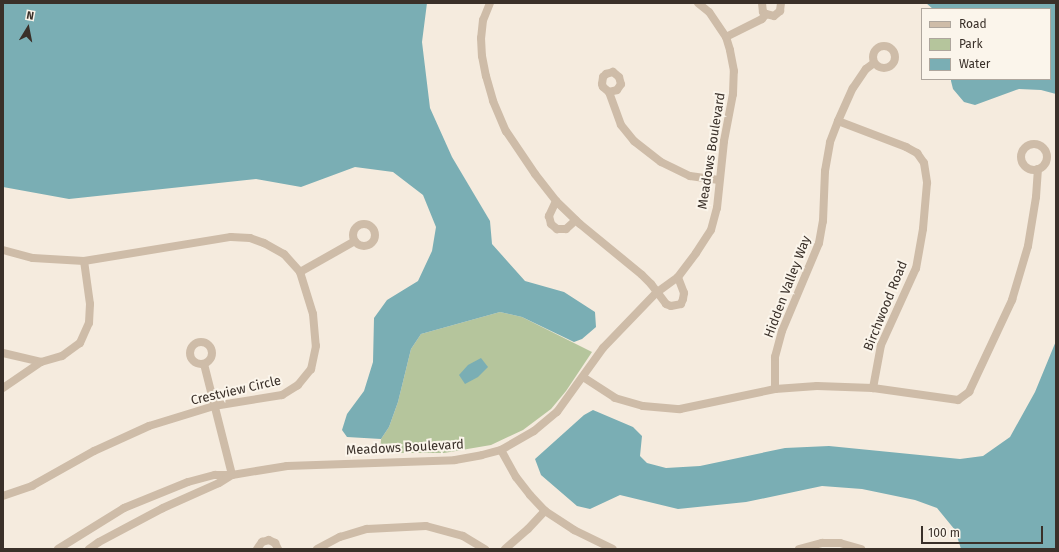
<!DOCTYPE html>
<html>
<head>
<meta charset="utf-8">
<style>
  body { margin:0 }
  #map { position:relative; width:1059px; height:552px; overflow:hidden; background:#f5ebde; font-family:"Fira Sans",sans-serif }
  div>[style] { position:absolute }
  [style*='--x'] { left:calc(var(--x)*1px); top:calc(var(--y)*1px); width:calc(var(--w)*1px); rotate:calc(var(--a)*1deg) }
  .green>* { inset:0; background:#b5c59c }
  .water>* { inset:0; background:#7aaeb4 }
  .minor>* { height:8px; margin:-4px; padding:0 4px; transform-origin:4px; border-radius:4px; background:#cebca8 }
  .minor>.ring { margin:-4px; padding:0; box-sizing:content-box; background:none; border:8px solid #cebca8; border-radius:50% }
  span { translate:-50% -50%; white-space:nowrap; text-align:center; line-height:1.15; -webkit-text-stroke:4px #fbf5eb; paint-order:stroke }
  .street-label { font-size:13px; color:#3a3029 }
  .frame { position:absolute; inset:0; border:4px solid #3a3029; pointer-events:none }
  .legend { position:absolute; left:921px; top:8px; width:130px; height:72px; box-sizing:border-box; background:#fbf5eb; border:1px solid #aea69d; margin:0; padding:5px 7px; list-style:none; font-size:12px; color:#3a3029 }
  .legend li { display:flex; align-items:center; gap:8px; height:20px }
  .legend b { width:20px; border:1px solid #aea69d }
  .north { position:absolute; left:8px; top:8px; width:40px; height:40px; -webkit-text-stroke:3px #fbf5eb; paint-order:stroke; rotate:10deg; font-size:11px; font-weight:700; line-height:16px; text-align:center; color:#3a3029 }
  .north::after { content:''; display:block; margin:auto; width:14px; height:18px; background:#3a3029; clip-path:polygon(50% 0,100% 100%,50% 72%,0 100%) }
  .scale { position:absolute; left:921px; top:526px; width:122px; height:18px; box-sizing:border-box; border:2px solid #3a3029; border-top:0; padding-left:5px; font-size:12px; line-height:14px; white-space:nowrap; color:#3a3029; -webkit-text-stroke:3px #fbf5eb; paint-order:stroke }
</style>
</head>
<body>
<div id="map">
  <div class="green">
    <i style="clip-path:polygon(500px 312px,522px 317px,592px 352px,566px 391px,551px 409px,523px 430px,491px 445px,444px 453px,380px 453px,381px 439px,389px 427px,398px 402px,411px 349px,421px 334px)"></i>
  </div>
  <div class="water">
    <i style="clip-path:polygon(3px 3px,427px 3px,422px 42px,430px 108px,452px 157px,490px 221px,492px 244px,525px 281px,564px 292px,595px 312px,596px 327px,582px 339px,574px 342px,522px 317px,500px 312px,421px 334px,411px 349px,398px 402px,389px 427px,381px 439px,347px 437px,342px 430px,347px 414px,364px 391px,373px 362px,374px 318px,387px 300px,418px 281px,432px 251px,436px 227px,423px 195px,393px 172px,355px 167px,301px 187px,256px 179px,69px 199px,3px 187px)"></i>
    <i style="clip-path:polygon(926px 3px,1056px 3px,1056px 94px,1041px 90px,1019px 89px,975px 105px,964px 102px,953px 89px,951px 81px,951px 79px,1050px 79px,1050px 9px,933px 9px)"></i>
    <i style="clip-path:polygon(1056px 341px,1056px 549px,961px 549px,955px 530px,937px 508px,915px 500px,862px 489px,822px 486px,746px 502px,678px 509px,620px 495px,590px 509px,577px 506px,541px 475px,535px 459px,584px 415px,593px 410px,633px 427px,642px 436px,640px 456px,647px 463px,666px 468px,700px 466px,785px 448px,829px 446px,960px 459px,983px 456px,1010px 437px,1035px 392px)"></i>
    <i style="clip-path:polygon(481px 358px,488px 367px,478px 377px,465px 384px,459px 375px,468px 365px)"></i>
  </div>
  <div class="minor">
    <i style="--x:490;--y:3;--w:18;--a:112"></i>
    <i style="--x:483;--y:20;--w:18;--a:96"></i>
    <i style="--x:481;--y:38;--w:18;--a:87"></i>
    <i style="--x:482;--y:56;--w:20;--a:79"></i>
    <i style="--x:486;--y:76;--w:26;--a:74"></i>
    <i style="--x:493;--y:101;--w:33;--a:67"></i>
    <i style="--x:506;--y:131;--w:52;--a:56"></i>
    <i style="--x:535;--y:174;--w:34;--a:52"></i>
    <i style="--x:556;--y:201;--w:33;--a:44"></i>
    <i style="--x:580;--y:224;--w:80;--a:39.4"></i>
    <i style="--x:642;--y:275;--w:13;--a:45"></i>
    <i style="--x:651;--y:284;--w:25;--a:53"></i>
    <i style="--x:666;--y:304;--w:5;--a:22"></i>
    <i style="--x:671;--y:306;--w:10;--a:-11"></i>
    <i style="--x:681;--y:304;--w:5;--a:-68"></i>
    <i style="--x:683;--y:299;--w:6;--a:-81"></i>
    <i style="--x:684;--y:293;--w:17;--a:-111"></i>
    <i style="--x:762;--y:3;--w:9;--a:84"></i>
    <i style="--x:763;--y:12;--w:4;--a:34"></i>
    <i style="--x:766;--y:14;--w:8;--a:14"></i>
    <i style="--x:774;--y:16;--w:8;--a:-40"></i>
    <i style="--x:780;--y:11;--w:8;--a:-83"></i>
    <i style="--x:726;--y:37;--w:40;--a:-26.6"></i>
    <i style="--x:762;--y:19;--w:6;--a:-51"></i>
    <i class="ring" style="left:873px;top:46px;width:14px;height:14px"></i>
    <i style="--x:609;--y:92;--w:8;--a:-14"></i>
    <i style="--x:617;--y:90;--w:7;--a:-56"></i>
    <i style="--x:621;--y:84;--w:7;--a:-106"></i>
    <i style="--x:619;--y:77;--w:8;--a:-140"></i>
    <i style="--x:613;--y:72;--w:7;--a:164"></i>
    <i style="--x:606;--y:74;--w:4;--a:135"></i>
    <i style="--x:603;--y:77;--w:7;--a:98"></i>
    <i style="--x:602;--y:84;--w:3;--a:72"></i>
    <i style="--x:603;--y:87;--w:8;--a:40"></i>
    <i style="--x:609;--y:92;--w:35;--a:70"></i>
    <i style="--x:621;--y:125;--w:21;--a:51"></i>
    <i style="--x:634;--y:141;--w:34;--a:38"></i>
    <i style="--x:661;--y:162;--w:32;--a:26"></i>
    <i style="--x:690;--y:176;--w:29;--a:8"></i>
    <i style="--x:838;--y:121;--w:73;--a:20.9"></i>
    <i style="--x:906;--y:147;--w:13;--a:29"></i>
    <i style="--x:917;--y:153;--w:12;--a:55"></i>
    <i style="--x:924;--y:163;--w:20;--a:81"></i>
    <i style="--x:927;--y:183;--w:46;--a:95"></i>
    <i style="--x:923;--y:229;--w:40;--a:100"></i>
    <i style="--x:916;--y:268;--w:85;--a:114.4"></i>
    <i style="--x:881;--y:345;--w:44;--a:100.5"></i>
    <i class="ring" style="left:1021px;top:144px;width:18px;height:18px"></i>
    <i style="--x:556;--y:201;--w:17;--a:115"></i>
    <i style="--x:549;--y:216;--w:8;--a:76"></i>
    <i style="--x:551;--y:224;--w:8;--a:40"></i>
    <i style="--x:557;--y:229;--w:9;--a:0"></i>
    <i style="--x:566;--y:229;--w:13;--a:-42"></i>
    <i class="ring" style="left:353px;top:224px;width:14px;height:14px"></i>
    <i style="--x:3;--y:250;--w:31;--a:15"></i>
    <i style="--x:33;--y:258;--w:51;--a:3.4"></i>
    <i style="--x:84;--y:261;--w:149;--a:-9.3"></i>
    <i style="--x:231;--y:237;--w:19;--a:3"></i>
    <i style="--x:250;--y:238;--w:15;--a:20"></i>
    <i style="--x:264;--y:243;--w:23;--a:29"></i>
    <i style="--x:284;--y:254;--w:24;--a:48"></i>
    <i style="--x:300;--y:272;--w:44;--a:72.8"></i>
    <i style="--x:313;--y:314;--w:32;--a:85"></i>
    <i style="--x:316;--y:346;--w:24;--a:102"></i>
    <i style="--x:311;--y:369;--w:21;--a:129"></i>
    <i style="--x:298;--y:385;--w:19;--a:148"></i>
    <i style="--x:282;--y:395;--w:69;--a:170.8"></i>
    <i style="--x:214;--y:406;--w:68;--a:162.9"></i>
    <i style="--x:149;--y:426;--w:60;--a:155.6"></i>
    <i style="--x:94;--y:451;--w:71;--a:150.6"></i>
    <i style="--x:32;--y:486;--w:31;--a:161"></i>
    <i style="--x:300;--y:272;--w:63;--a:-29.4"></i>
    <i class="ring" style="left:190px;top:342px;width:14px;height:14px"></i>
    <i style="--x:3;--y:353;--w:39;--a:13"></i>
    <i style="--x:204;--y:364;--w:114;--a:75.8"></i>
    <i style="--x:583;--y:377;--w:38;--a:33"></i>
    <i style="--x:615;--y:398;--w:29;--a:16"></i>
    <i style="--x:643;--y:406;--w:37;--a:5"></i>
    <i style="--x:680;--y:409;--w:97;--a:-11.9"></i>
    <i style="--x:775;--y:389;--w:42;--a:-4.1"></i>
    <i style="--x:817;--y:386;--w:56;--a:2"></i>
    <i style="--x:873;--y:388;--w:86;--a:8"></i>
    <i style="--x:958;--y:400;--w:14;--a:-36"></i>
    <i style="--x:969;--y:392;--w:102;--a:-64.9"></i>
    <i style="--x:1012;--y:300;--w:56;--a:-73.5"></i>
    <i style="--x:1028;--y:246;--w:50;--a:-80.7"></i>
    <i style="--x:1036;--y:197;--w:28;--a:-86"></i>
    <i style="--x:3;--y:388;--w:46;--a:-34.4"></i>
    <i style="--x:41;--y:362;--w:22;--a:-16"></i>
    <i style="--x:62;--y:356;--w:22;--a:-36"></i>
    <i style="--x:80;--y:343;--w:22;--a:-66"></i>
    <i style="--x:89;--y:323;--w:19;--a:-87"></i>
    <i style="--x:90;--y:304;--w:43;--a:-97.9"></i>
    <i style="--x:775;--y:389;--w:32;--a:-90"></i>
    <i style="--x:775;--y:357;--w:27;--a:-75"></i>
    <i style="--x:782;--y:331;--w:95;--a:-67.2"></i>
    <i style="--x:819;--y:243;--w:22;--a:-80"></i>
    <i style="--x:823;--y:221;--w:50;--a:-87.7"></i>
    <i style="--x:825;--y:171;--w:29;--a:-80"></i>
    <i style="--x:830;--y:142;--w:22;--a:-69"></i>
    <i style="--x:838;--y:121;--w:36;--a:-66"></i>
    <i style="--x:853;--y:88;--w:23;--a:-56"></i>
    <i style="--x:866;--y:69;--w:10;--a:-37"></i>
    <i style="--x:501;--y:450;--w:31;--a:61"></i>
    <i style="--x:516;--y:477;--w:23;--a:52"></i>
    <i style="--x:530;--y:495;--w:22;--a:47"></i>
    <i style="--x:545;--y:511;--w:35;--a:33"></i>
    <i style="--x:574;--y:530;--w:43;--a:26"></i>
    <i style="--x:58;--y:549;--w:78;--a:-31.8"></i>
    <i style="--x:124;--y:508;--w:69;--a:-22.1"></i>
    <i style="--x:188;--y:482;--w:28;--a:-15"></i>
    <i style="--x:215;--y:475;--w:17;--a:0"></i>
    <i style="--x:232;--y:475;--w:56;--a:-9.3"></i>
    <i style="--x:287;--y:466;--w:168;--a:-2"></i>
    <i style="--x:455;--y:460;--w:27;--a:-10"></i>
    <i style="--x:482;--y:455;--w:20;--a:-15"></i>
    <i style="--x:501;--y:450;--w:38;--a:-30"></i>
    <i style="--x:534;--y:431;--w:30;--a:-40"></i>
    <i style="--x:557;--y:412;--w:79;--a:-54.3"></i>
    <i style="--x:603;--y:348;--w:76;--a:-46.1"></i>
    <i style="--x:656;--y:293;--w:27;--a:-36"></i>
    <i style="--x:678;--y:277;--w:30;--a:-53"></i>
    <i style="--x:696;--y:253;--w:27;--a:-57"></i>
    <i style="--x:711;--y:230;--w:23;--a:-75"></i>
    <i style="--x:717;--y:208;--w:67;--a:-84"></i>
    <i style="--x:724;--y:141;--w:48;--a:-79.2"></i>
    <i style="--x:733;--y:94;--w:23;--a:-88"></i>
    <i style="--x:734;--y:71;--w:21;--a:-101"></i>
    <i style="--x:730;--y:50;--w:14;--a:-107"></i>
    <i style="--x:726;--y:37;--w:30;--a:-124"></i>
    <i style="--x:709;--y:12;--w:14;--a:-141"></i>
    <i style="--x:89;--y:549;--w:12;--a:-35"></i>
    <i style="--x:99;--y:542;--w:72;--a:-28"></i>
    <i style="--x:163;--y:508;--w:61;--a:-24.1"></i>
    <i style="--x:219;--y:483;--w:15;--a:-32"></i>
    <i style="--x:257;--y:549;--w:9;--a:-54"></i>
    <i style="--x:262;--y:542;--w:7;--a:-16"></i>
    <i style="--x:269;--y:540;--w:7;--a:27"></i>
    <i style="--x:275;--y:543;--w:7;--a:63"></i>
    <i style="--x:317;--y:549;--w:26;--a:-28"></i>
    <i style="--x:340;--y:537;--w:28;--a:-17"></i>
    <i style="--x:367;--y:529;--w:59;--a:-2.9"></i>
    <i style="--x:426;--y:526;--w:38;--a:15"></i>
    <i style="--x:463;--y:536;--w:26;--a:31"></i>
    <i style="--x:505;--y:549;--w:30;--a:-41"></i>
    <i style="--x:528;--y:529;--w:25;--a:-47"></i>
    <i style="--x:799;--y:549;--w:24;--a:-15"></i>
    <i style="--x:822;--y:543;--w:18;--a:0"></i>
    <i style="--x:840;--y:543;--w:22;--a:16"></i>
  </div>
  <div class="street-label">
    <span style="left:712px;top:151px;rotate:-81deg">Meadows Boulevard</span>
    <span style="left:788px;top:287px;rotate:-69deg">Hidden Valley Way</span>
    <span style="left:886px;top:306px;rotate:-68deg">Birchwood Road</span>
    <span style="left:236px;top:391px;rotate:-13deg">Crestview Circle</span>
    <span style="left:405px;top:448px;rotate:-3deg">Meadows Boulevard</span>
  </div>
  <div class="frame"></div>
  <ul class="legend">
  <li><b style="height:5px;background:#cebca8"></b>Road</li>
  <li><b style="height:11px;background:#b5c59c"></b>Park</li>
  <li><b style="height:11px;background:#7aaeb4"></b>Water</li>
  </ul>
  <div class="north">N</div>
  <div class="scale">100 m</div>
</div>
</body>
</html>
